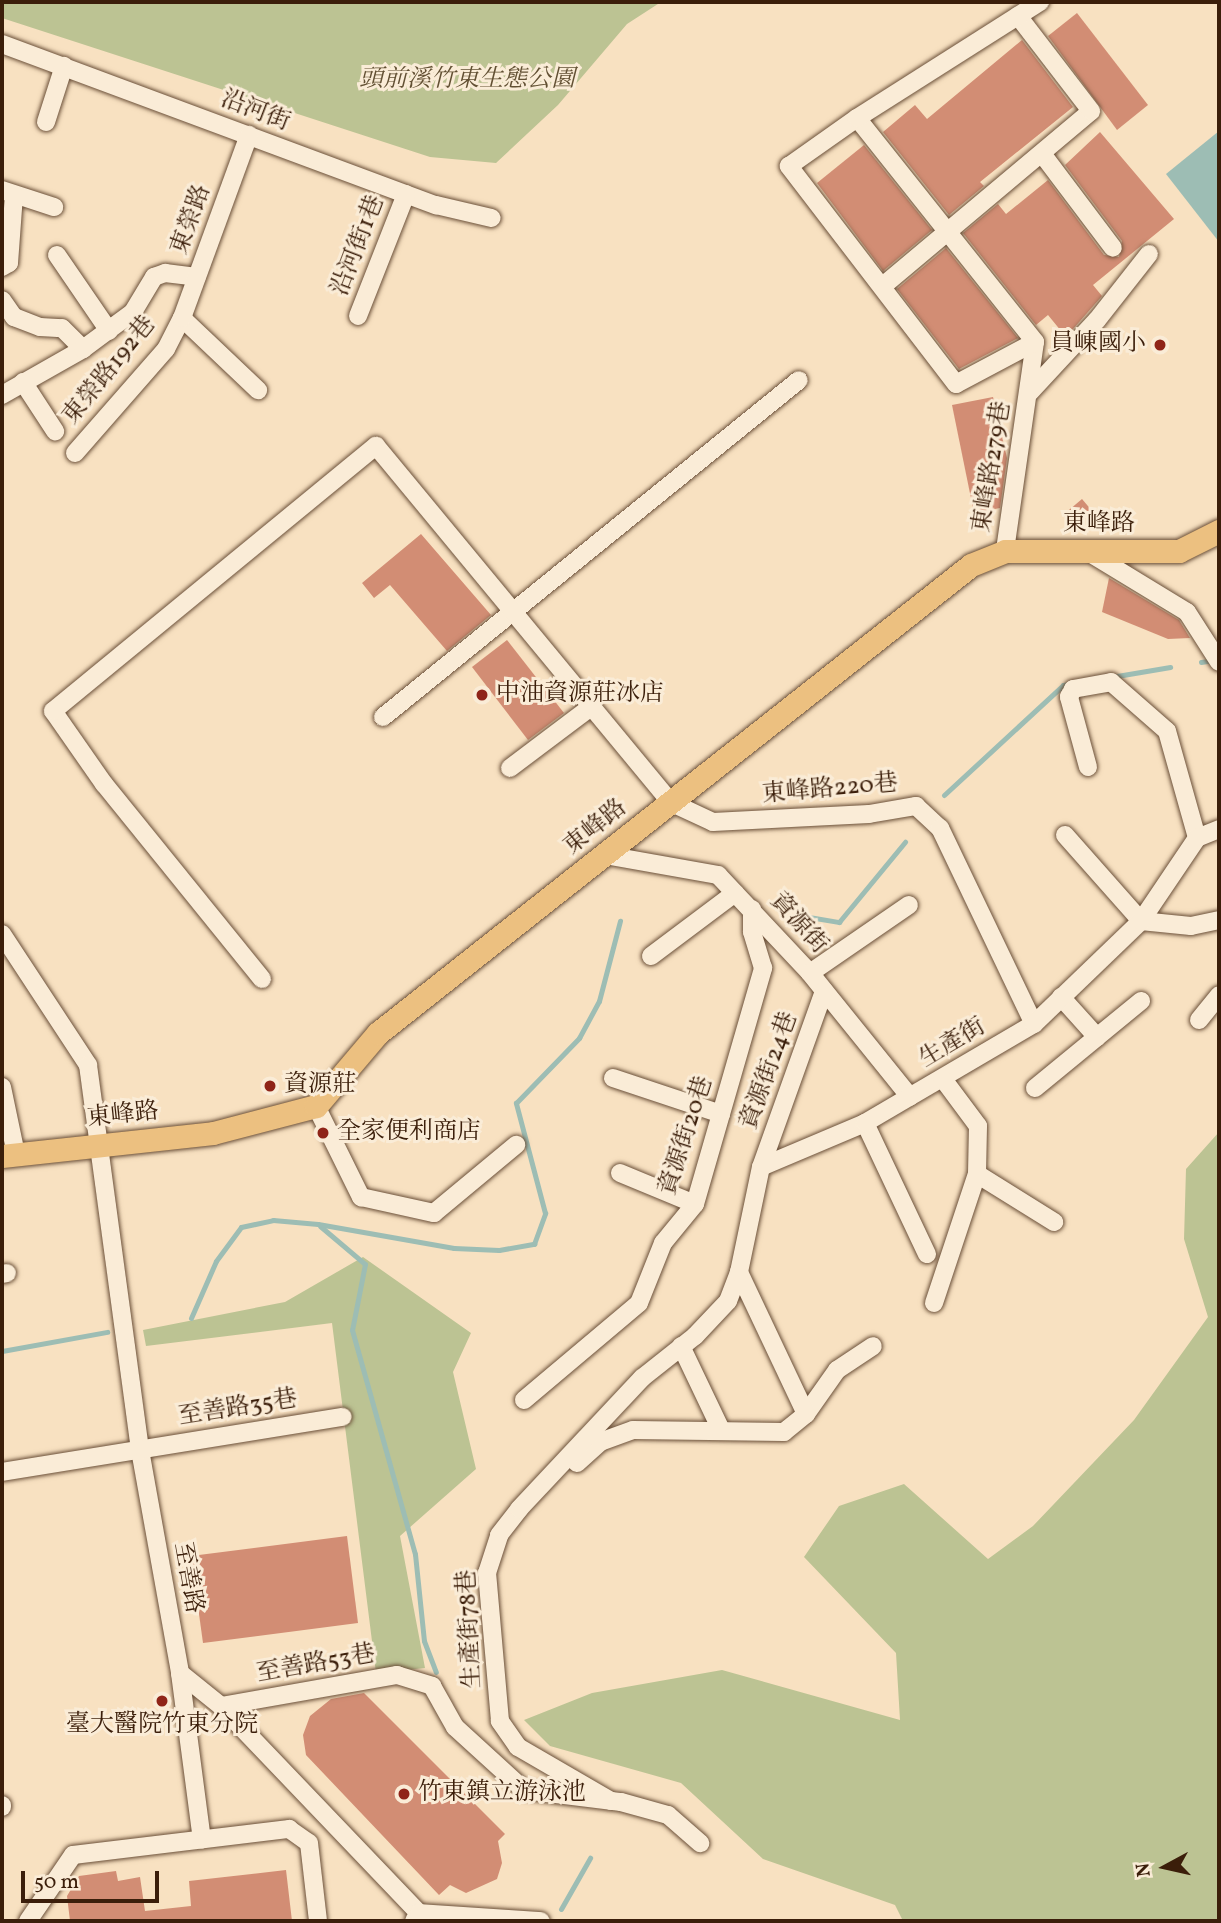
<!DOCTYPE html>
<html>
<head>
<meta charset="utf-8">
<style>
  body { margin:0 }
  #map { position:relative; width:1221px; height:1923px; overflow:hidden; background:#f8e1c1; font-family:Vollkorn,"Noto Serif TC",serif }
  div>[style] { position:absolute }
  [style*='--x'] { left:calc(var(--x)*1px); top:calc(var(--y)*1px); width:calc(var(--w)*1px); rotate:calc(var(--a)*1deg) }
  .green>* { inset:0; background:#bcc393 }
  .water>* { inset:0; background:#9dbdb4 }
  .stream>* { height:5px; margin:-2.5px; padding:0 2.5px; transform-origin:2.5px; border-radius:2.5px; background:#9dbdb4 }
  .building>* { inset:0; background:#d28d74 }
  .roads { filter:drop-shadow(0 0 2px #6a4f38) drop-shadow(0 0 2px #6a4f38) }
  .minor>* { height:18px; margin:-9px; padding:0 9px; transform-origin:9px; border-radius:9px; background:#faecd7 }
  .major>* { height:23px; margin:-11.5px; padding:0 11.5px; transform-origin:11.5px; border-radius:11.5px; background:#ecc080 }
  .dots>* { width:19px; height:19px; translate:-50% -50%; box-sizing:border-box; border:4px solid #faecd7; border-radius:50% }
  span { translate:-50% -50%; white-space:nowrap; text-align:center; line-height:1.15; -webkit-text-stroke:6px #faecd7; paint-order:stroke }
  .park-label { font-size:24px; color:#625033; font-style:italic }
  .street-label { font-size:24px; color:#3b1e0a }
  .poi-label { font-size:24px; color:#3b1e0a }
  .right { translate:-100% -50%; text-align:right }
  .left { translate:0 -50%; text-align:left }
  .frame { position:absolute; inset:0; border:4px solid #3b1e0a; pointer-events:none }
  .north { position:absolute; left:1130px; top:1832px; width:70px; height:70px; -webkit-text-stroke:5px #faecd7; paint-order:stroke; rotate:262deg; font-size:19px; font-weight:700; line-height:28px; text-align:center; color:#3b1e0a }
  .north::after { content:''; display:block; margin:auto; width:24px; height:32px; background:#3b1e0a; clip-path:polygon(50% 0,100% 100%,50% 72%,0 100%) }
  .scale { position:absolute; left:21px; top:1871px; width:138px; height:32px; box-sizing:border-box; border:4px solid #3b1e0a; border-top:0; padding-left:9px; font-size:21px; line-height:24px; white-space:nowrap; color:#3b1e0a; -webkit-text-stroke:5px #faecd7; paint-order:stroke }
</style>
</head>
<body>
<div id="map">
  <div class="green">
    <i style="clip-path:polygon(2px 2px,661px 2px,627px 24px,558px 105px,496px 163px,430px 157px,2px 18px)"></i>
    <i style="clip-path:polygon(1219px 1132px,1219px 1921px,903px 1921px,895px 1905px,763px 1859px,681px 1783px,550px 1746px,524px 1720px,592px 1693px,722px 1670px,900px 1720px,896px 1653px,804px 1557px,839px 1506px,904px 1484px,988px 1559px,1033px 1526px,1134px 1420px,1208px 1317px,1184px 1239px,1186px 1169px)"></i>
    <i style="clip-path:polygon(363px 1257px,471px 1333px,453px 1372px,476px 1469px,400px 1536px,425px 1668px,376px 1673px,332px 1323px,146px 1346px,143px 1330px,285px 1302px)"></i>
  </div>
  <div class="water">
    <i style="clip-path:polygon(1219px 131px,1219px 242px,1166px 174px)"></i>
  </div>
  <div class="stream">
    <i style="--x:1201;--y:662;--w:12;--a:-9"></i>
    <i style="--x:1111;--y:677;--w:60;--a:-9.6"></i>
    <i style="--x:944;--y:795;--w:162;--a:-42.7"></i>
    <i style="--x:1063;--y:685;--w:7;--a:-8"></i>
    <i style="--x:797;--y:915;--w:43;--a:9.5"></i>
    <i style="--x:839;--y:922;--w:104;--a:-50.5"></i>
    <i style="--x:320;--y:1226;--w:59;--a:40.2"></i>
    <i style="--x:365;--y:1264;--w:67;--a:101.1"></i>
    <i style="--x:352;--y:1330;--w:233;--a:74.3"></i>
    <i style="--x:415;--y:1554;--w:87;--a:84.1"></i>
    <i style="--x:424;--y:1641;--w:33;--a:69"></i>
    <i style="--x:191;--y:1318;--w:62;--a:-66.3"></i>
    <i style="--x:216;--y:1261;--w:42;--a:-53.7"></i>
    <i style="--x:241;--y:1227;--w:33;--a:-12"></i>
    <i style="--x:273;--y:1220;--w:45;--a:5.1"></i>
    <i style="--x:318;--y:1224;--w:138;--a:10"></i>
    <i style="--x:454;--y:1248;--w:45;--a:2.5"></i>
    <i style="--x:499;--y:1250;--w:36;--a:-10"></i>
    <i style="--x:534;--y:1244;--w:33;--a:-70"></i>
    <i style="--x:545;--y:1213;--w:114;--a:-104.8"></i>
    <i style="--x:516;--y:1103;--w:91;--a:-45.9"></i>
    <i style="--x:579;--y:1038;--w:42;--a:-61.6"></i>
    <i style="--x:599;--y:1001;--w:83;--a:-75.3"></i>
    <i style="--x:2;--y:1351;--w:107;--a:-10.3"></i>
    <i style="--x:561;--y:1909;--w:59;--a:-60.4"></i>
  </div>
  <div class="building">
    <i style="clip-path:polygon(1077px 13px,1148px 105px,1117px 130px,1048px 36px)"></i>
    <i style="clip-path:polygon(1022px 40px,1073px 107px,980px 182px,984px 186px,949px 215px,883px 132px,915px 105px,927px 119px)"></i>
    <i style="clip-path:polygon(1100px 132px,1174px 219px,1093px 285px,1102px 296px,1066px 337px,1048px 315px,1036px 325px,963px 233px,998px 204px,1006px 214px,1048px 180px,1104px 255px,1119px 257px,1122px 241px,1065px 165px)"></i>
    <i style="clip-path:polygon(864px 145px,932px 230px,883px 271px,817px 183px)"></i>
    <i style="clip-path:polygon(946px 248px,1018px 338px,959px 369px,897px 289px)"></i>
    <i style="clip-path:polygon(993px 397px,1007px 458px,1000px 508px,974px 513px,952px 405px)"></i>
    <i style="clip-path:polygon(1082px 499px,1093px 512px,1074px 528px,1063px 515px)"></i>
    <i style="clip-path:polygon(421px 534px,491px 615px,447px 651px,390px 585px,374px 598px,362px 583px)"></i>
    <i style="clip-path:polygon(1109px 578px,1179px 620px,1190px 638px,1168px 639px,1102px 612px)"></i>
    <i style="clip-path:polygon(507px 640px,564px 713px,528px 740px,472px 667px)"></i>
    <i style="clip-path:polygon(347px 1536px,358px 1623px,203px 1643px,191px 1556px)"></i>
    <i style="clip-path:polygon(364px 1693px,505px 1834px,498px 1841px,502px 1863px,497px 1879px,466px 1893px,450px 1885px,439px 1895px,306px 1755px,303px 1735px,310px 1716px,331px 1699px)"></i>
    <i style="clip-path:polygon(286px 1870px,292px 1921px,70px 1921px,67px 1896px,79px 1876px,116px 1871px,118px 1881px,140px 1877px,145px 1911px,191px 1906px,189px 1881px)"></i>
  </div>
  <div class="roads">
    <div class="minor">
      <i style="--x:2;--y:44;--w:463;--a:20.4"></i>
      <i style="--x:436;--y:205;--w:57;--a:13.1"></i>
      <i style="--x:857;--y:118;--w:286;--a:51.5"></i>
      <i style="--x:1035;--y:342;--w:211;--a:98.2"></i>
      <i style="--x:46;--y:122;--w:59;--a:-72.2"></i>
      <i style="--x:1043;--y:155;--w:116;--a:53"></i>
      <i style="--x:2;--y:190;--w:55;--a:18.1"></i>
      <i style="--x:57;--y:255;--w:92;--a:55.6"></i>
      <i style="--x:2;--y:267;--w:8;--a:-30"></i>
      <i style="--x:9;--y:263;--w:68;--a:-85.8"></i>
      <i style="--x:884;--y:285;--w:270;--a:-40"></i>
      <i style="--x:1091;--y:111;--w:120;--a:-127.5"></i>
      <i style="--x:2;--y:300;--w:21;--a:55"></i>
      <i style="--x:14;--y:317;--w:28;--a:21"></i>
      <i style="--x:40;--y:327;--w:22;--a:3"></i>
      <i style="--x:62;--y:328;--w:30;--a:45"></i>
      <i style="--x:358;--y:316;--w:131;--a:-68.5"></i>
      <i style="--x:182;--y:318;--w:105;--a:43.5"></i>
      <i style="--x:1035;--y:342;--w:89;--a:152"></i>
      <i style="--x:956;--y:384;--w:275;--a:-127.5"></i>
      <i style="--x:789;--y:166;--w:83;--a:-35.2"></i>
      <i style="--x:857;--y:118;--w:217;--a:-32.4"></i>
      <i style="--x:23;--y:382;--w:59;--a:56.9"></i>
      <i style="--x:1030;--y:392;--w:98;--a:-47.1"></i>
      <i style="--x:1097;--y:320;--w:84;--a:-51.8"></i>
      <i style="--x:2;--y:395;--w:93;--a:-29.6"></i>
      <i style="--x:83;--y:349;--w:62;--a:-36.5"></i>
      <i style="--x:133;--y:312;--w:41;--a:-59"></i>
      <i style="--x:154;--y:277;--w:12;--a:-20"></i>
      <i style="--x:165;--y:273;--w:32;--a:7"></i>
      <i style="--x:75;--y:453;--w:138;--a:-48.8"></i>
      <i style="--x:166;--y:349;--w:35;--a:-63"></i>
      <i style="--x:182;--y:318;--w:195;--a:-69.9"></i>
      <i style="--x:1085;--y:550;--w:119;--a:31.3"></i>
      <i style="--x:1187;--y:612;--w:59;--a:57.4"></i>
      <i style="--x:383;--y:717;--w:535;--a:-39.01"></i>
      <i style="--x:1088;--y:767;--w:73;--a:-105.2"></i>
      <i style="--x:1069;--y:697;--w:9;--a:-63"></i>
      <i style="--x:1073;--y:689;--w:39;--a:-10"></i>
      <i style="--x:1111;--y:682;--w:74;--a:41.2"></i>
      <i style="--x:1167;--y:731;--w:111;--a:74.3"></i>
      <i style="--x:510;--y:768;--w:101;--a:-37"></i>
      <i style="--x:1065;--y:835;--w:115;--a:48.5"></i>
      <i style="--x:1141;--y:921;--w:50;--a:5.7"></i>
      <i style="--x:1191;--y:926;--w:29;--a:-12"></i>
      <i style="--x:605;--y:855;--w:115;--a:10"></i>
      <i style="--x:718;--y:875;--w:134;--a:46.8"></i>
      <i style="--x:810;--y:973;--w:159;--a:51.1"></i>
      <i style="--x:2;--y:934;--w:157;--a:56.7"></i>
      <i style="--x:88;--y:1065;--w:388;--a:82.3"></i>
      <i style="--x:140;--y:1450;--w:227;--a:79.8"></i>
      <i style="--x:180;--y:1673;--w:168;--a:82.5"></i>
      <i style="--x:651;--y:956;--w:105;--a:-36.9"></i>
      <i style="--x:810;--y:973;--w:120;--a:-34.5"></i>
      <i style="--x:262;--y:979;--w:251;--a:-129"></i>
      <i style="--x:104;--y:784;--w:89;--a:-124.9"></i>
      <i style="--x:53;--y:711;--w:418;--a:-39.4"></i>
      <i style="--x:376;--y:446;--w:462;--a:50.4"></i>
      <i style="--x:670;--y:802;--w:47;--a:24.9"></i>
      <i style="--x:713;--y:822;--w:156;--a:-2.9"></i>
      <i style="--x:869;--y:814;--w:48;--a:-9.7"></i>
      <i style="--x:916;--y:806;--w:33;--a:43"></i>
      <i style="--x:940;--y:828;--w:217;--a:64.4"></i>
      <i style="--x:1061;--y:997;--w:54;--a:48"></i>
      <i style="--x:1097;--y:1037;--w:57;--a:-39.3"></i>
      <i style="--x:1199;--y:1020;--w:32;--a:-51"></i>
      <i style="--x:613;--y:1078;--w:114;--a:18.4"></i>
      <i style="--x:2;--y:1087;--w:68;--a:78.2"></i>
      <i style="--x:1035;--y:1088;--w:80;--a:-39.4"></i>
      <i style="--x:316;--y:1106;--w:102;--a:63.7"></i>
      <i style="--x:361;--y:1197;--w:75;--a:12.4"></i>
      <i style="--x:434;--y:1213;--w:107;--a:-39.7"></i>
      <i style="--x:865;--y:1123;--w:145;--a:64.7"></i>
      <i style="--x:761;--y:1167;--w:113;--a:-22.9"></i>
      <i style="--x:865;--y:1123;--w:196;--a:-30.4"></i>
      <i style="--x:1034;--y:1024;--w:149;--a:-43.9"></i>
      <i style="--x:1141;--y:921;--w:100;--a:-56"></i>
      <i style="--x:1197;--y:838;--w:24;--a:-22"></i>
      <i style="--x:620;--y:1173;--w:81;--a:22.5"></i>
      <i style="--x:977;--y:1174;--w:91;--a:31.9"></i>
      <i style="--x:2;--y:1274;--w:5;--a:-11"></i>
      <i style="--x:934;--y:1303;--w:136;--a:-71.6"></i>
      <i style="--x:977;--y:1174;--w:48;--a:-88.8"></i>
      <i style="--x:978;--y:1126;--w:59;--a:-126.7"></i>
      <i style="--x:681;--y:1346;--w:93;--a:64.5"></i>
      <i style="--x:524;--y:1400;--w:150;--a:-40.1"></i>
      <i style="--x:639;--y:1303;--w:65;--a:-68.2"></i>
      <i style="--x:663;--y:1243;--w:50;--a:-50.6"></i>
      <i style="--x:695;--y:1204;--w:246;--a:-73.9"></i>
      <i style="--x:763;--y:968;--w:38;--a:-107"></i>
      <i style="--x:752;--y:932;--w:23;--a:-90"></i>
      <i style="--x:806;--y:1414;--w:54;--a:-54.8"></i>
      <i style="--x:837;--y:1370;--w:43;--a:-33.7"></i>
      <i style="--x:577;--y:1463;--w:31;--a:-42"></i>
      <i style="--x:600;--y:1442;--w:35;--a:-20"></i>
      <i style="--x:633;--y:1430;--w:151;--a:0.8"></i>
      <i style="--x:784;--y:1432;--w:28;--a:-39"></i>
      <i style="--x:806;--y:1414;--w:157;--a:-115.3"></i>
      <i style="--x:2;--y:1472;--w:345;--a:-9.2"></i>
      <i style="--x:180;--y:1673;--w:53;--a:38.8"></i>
      <i style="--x:221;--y:1706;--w:286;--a:46.3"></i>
      <i style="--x:419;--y:1913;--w:9;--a:122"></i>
      <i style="--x:221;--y:1706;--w:179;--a:-10"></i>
      <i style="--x:397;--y:1675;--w:37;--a:17"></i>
      <i style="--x:432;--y:1686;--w:47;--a:60.7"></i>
      <i style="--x:455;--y:1727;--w:93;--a:42.4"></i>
      <i style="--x:524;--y:1790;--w:98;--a:7.1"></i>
      <i style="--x:621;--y:1802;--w:49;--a:15.5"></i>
      <i style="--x:668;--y:1815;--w:43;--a:41.2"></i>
      <i style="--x:611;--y:1801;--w:108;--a:-149.9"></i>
      <i style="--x:518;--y:1747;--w:32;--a:-125"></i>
      <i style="--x:500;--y:1721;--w:149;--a:-95"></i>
      <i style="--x:487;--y:1573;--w:40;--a:-72"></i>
      <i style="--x:499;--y:1535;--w:33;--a:-52"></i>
      <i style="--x:519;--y:1509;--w:180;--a:-46.8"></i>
      <i style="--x:642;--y:1378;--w:68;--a:-38.4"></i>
      <i style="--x:695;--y:1336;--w:48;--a:-46.7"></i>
      <i style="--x:728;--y:1301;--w:31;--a:-69"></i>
      <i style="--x:739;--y:1272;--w:107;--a:-78.2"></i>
      <i style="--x:761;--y:1167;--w:187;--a:-70.3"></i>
      <i style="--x:2;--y:1805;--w:2;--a:90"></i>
      <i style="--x:419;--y:1913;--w:122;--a:3.8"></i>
      <i style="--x:28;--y:1921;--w:80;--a:-55.7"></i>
      <i style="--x:73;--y:1855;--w:218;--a:-6.9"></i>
      <i style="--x:289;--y:1829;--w:24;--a:35"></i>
      <i style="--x:309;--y:1843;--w:79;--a:83.4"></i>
    </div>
    <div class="major">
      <i style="--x:2;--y:1156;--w:212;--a:-6.2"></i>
      <i style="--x:213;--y:1133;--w:106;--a:-14.7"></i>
      <i style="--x:316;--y:1106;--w:96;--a:-49.7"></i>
      <i style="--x:378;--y:1033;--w:755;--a:-38.28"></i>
      <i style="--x:971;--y:565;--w:37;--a:-22"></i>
      <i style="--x:1005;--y:551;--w:174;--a:0"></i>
      <i style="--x:1179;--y:551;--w:45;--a:-26.6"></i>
    </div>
  </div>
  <div class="dots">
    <i style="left:1160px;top:345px;background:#8f2418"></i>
    <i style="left:482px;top:695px;background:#8f2418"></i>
    <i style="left:270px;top:1086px;background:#8f2418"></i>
    <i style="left:323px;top:1133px;background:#8f2418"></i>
    <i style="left:162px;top:1701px;background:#8f2418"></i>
    <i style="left:404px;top:1794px;background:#8f2418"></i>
  </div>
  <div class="park-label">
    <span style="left:467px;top:81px">頭前溪竹東生態公園</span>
  </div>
  <div class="street-label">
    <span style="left:255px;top:112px;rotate:21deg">沿河街</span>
    <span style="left:192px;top:220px;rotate:-70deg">東榮路</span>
    <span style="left:359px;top:246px;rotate:-69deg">沿河街1巷</span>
    <span style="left:110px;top:371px;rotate:-51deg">東榮路192巷</span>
    <span style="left:993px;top:467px;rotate:-81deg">東峰路279巷</span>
    <span style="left:1099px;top:525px">東峰路</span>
    <span style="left:830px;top:790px;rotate:-5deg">東峰路220巷</span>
    <span style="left:596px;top:828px;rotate:-39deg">東峰路</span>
    <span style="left:798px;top:924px;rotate:48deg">資源街</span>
    <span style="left:953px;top:1044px;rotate:-31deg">生產街</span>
    <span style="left:770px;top:1071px;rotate:-70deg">資源街24巷</span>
    <span style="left:123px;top:1116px;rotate:-6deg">東峰路</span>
    <span style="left:687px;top:1136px;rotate:-72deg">資源街20巷</span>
    <span style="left:238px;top:1409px;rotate:-9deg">至善路35巷</span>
    <span style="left:187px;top:1578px;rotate:80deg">至善路</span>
    <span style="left:471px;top:1629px;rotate:-93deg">生產街78巷</span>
    <span style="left:316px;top:1665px;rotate:-10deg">至善路53巷</span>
  </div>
  <div class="poi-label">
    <span class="right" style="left:1146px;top:345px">員崠國小</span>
    <span class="left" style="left:496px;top:695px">中油資源莊冰店</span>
    <span class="left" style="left:284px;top:1086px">資源莊</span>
    <span class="left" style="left:337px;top:1133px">全家便利商店</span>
    <span style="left:162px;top:1726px">臺大醫院竹東分院</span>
    <span class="left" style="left:418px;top:1794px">竹東鎮立游泳池</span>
  </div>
  <div class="frame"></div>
  <div class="north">N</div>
  <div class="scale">50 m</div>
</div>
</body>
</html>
